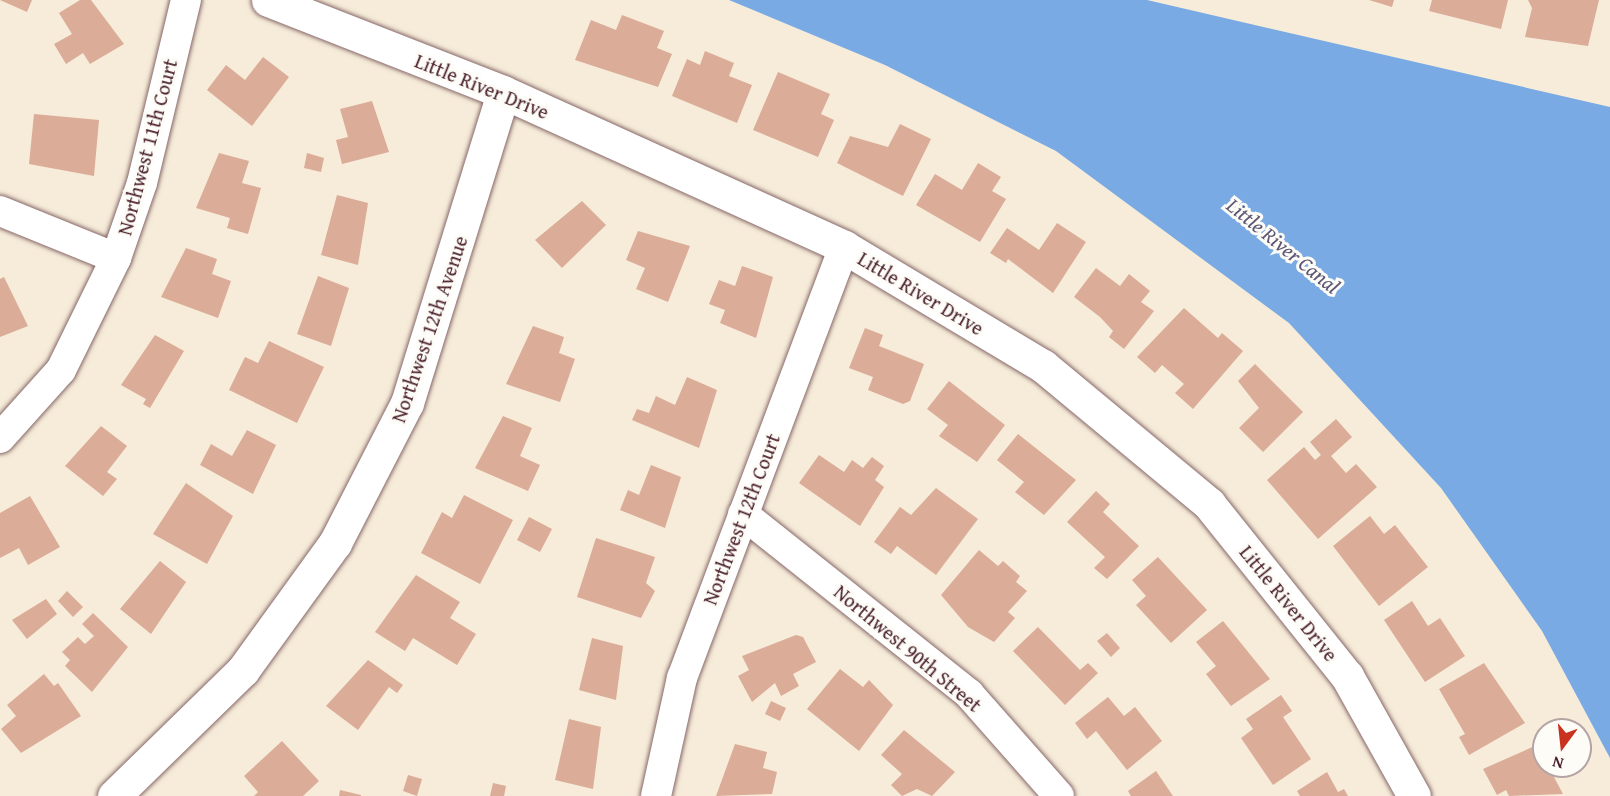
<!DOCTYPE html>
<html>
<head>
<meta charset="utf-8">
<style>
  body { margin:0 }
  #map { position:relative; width:1610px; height:796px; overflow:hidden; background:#f6ecd9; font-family:"Gentium Book Plus",serif }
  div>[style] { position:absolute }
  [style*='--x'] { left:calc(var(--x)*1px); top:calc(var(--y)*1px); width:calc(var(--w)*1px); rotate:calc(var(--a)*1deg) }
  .water>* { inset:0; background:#79aae4 }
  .building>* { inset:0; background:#dbac97 }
  .roads { filter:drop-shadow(0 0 2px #866768) drop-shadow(0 0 2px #866768) }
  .minor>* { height:30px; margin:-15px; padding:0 15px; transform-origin:15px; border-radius:15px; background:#fff }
  .tertiary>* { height:33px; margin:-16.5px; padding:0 16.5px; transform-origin:16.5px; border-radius:16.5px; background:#fff }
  span { translate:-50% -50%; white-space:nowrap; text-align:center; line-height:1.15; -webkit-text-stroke:6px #fdfcf7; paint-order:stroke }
  .street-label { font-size:20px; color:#4a1f2b }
  .water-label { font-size:21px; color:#5d5775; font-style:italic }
  .north { position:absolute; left:1532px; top:718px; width:60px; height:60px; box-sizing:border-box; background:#fdfcf7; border:2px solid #b5a4a5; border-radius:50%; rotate:195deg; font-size:16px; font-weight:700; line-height:24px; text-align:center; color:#4a1f2b }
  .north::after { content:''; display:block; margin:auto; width:21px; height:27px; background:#c8321e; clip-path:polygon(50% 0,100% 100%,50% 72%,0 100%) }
</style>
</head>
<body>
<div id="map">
  <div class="water">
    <i style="clip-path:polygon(729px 0,1147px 0,1610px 107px,1610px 758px,1542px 631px,1441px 488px,1289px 323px,1056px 151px,885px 65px)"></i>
  </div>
  <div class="building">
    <i style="clip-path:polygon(0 0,32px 0,27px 12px)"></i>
    <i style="clip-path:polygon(80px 0,91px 0,124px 44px,90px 64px,83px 53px,66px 64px,54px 44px,72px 34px,59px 13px)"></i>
    <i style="clip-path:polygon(1369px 0,1394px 0,1392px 7px)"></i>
    <i style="clip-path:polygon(1432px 0,1508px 0,1501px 29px,1429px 11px)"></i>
    <i style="clip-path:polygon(1528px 0,1599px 0,1588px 46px,1525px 37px,1532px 8px)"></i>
    <i style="clip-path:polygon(622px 15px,664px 31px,657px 48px,672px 54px,658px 87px,575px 60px,591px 20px,616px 30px)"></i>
    <i style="clip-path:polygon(705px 51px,734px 63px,729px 76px,752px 85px,737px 123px,672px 96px,687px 59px,700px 65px)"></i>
    <i style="clip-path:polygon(263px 57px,289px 77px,252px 126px,207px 90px,226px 65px,245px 80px)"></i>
    <i style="clip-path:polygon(778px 72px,830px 94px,821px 114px,834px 120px,818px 157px,753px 130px)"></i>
    <i style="clip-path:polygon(372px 101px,389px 152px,342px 164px,336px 140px,348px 137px,340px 109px)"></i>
    <i style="clip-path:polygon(34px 114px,99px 120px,94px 176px,29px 164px)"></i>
    <i style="clip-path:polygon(900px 124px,931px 139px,903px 196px,837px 163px,850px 136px,888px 147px)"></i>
    <i style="clip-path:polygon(219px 153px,249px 161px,242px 183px,261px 188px,248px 234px,227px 228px,230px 218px,196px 208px)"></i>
    <i style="clip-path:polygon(307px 153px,324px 158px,321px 172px,304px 168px)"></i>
    <i style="clip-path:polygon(978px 163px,1001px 177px,992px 191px,1006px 199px,980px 242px,916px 205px,935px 174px,962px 190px)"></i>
    <i style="clip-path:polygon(337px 195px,368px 203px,358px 265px,321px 255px)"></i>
    <i style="clip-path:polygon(582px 201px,606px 225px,562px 268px,535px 240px)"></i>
    <i style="clip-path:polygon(1057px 223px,1086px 242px,1053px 293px,1008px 259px,1006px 263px,990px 253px,1007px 228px,1039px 250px)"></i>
    <i style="clip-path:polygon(638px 231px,690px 246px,668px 302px,636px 289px,645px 268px,626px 260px)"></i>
    <i style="clip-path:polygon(186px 248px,217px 259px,212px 274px,231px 281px,218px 318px,161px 297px)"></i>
    <i style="clip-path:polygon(742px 266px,773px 277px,756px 338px,720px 323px,725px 310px,709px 304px,719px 280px,735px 286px)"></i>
    <i style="clip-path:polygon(1096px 268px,1120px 286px,1129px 274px,1150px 291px,1141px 302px,1154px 311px,1124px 349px,1109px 337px,1113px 331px,1100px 317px,1074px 297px)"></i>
    <i style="clip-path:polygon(318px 276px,349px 288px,331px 346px,297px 334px)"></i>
    <i style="clip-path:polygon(4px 277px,28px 326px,0 337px,0 279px)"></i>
    <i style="clip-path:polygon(1184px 308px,1218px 338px,1222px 333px,1243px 351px,1193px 409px,1175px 393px,1184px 384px,1162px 365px,1155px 373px,1137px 357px)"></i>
    <i style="clip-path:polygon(533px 326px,564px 337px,559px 353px,575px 359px,560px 402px,506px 384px)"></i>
    <i style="clip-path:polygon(865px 328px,883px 335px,879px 346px,924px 364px,910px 401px,903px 404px,868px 390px,873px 377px,849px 368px)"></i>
    <i style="clip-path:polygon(155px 335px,184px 351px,150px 408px,143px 404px,146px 399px,121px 385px)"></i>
    <i style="clip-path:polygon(269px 341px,324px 367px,297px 423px,229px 390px,245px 357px,258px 363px)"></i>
    <i style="clip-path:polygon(1255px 364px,1303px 412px,1263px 452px,1239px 428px,1259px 408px,1238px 381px)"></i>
    <i style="clip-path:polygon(687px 377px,717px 390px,699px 448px,632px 420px,637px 409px,649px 413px,656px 396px,675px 405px)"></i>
    <i style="clip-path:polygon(949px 381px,1005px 425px,977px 462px,939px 436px,948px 425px,927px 409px)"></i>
    <i style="clip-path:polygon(503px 416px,532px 428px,520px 456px,540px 465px,528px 491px,475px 468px)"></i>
    <i style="clip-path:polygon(1336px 419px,1352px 437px,1331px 456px,1346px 473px,1356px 464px,1377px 487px,1318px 539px,1267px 480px,1304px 447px,1315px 460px,1321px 455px,1310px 442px)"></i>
    <i style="clip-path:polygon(101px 426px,127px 446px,107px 472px,117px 479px,103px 496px,65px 466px)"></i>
    <i style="clip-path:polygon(247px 430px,276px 445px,253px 494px,200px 465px,211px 444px,232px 456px)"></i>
    <i style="clip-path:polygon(1018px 434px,1076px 480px,1044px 515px,1015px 492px,1024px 482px,997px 460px)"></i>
    <i style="clip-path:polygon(819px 455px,844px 472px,852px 460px,863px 468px,872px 457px,884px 466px,875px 480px,884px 487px,860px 526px,799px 483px)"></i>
    <i style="clip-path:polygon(651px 465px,681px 477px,665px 528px,620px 510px,628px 490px,639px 495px)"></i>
    <i style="clip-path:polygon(186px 483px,233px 516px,207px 564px,153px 534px)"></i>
    <i style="clip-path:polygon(936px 488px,978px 519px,936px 575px,897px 546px,891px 554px,874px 542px,900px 507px,911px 515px)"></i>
    <i style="clip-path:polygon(1096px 491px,1110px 504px,1103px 512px,1139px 546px,1107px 579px,1094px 568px,1105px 557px,1067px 522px)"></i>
    <i style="clip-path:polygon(464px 495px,513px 520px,480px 584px,421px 553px,442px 512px,452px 518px)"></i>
    <i style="clip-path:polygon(30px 496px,60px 547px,28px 565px,19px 548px,0 558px,0 513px)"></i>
    <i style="clip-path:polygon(1370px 516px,1384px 534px,1395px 525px,1428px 567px,1379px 606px,1333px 546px)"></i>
    <i style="clip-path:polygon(529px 517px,552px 529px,540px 552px,517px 540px)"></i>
    <i style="clip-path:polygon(596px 538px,655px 557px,646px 583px,655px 591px,641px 618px,577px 597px)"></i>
    <i style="clip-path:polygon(979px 550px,998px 566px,1003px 561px,1020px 576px,1016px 582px,1027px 591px,1008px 612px,1015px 618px,994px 642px,968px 627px,941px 595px)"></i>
    <i style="clip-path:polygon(1158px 557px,1207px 610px,1171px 643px,1136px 605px,1146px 596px,1132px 580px)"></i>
    <i style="clip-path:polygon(160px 561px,186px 582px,151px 634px,120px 609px)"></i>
    <i style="clip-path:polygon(416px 575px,460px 602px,450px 618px,476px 634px,457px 665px,413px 638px,405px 651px,375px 632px)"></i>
    <i style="clip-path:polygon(67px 591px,83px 607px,73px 617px,58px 601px)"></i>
    <i style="clip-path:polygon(46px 599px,57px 614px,27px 639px,12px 620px)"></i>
    <i style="clip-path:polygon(1412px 601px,1428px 626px,1440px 618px,1465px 656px,1425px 682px,1384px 620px)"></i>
    <i style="clip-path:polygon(93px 613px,128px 647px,92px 692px,65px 666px,70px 660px,62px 652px,78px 637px,85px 644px,94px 636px,82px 624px)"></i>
    <i style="clip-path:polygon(1223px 621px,1270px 679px,1231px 706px,1206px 674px,1216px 666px,1196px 642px)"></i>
    <i style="clip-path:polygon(1038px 627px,1080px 670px,1088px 663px,1098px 673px,1065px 705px,1013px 651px)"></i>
    <i style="clip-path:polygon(1107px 633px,1120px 648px,1111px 657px,1097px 641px)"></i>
    <i style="clip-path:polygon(796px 635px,803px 637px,816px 662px,793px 674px,799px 686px,781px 696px,775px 683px,752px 702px,738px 676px,749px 670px,742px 656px)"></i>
    <i style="clip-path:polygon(592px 638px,623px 646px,616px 700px,579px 690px)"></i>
    <i style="clip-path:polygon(368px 660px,403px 685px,397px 693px,389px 687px,358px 730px,326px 706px)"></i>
    <i style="clip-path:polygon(1484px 663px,1525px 723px,1469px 755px,1459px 737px,1465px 734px,1439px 689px)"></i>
    <i style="clip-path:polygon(840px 669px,863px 687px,869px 680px,893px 705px,859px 751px,807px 709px)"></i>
    <i style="clip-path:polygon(44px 674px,54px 686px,58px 683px,81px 716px,21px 753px,1px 729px,16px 716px,7px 705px)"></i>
    <i style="clip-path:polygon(1281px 695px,1292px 711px,1283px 717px,1311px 759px,1273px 785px,1241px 738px,1253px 729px,1246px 719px)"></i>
    <i style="clip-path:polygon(1108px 697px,1124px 716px,1135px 707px,1162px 741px,1127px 770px,1096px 731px,1087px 739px,1075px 723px)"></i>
    <i style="clip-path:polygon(771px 701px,786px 708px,780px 721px,765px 714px)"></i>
    <i style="clip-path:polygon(569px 719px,601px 727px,593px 789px,555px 780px)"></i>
    <i style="clip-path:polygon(904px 730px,955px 772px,932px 796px,917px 789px,902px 796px,891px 785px,902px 774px,881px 755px)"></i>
    <i style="clip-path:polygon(282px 741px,319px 781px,303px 796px,254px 796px,258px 792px,244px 776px)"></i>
    <i style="clip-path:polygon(735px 744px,767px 752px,763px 768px,777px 772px,772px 794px,716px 796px)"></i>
    <i style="clip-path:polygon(1537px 745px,1563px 794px,1509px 796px,1506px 790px,1497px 795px,1483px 769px)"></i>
    <i style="clip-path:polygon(1156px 771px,1173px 796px,1131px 796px,1128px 791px)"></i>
    <i style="clip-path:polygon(1327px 772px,1338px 792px,1344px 789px,1348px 796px,1300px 796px,1297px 791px)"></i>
    <i style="clip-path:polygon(408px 775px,422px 779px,417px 796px,403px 791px)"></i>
    <i style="clip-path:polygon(493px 783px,506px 786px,504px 796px,490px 796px)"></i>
    <i style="clip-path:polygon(340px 790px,361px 795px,361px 796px,339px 796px)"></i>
  </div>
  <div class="roads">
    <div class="minor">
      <i style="--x:0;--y:211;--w:125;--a:22.1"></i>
      <i style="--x:0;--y:438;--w:91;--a:-48.1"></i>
      <i style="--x:61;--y:370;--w:125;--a:-63.8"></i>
      <i style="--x:116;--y:258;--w:79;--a:-70.9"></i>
      <i style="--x:142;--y:183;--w:188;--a:-76.5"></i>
      <i style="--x:743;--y:514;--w:289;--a:38.5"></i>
      <i style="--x:969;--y:694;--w:136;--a:48.6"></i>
      <i style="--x:656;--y:796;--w:121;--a:-77.6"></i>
      <i style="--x:682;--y:678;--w:460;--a:-69.4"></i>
    </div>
    <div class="tertiary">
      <i style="--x:268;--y:0;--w:252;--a:21.4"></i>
      <i style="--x:503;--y:92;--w:375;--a:24.4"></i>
      <i style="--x:844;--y:247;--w:232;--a:30.9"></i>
      <i style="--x:1043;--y:366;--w:216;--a:39.7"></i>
      <i style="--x:1209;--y:504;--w:221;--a:51.3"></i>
      <i style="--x:1347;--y:676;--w:137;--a:60.8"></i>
      <i style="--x:114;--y:796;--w:180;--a:-44.3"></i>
      <i style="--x:243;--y:670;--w:157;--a:-54.1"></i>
      <i style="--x:335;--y:543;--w:157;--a:-62.8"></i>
      <i style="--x:407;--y:403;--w:325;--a:-72.8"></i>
    </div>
  </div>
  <div class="street-label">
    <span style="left:482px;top:86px;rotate:22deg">Little River Drive</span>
    <span style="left:147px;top:147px;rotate:-75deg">Northwest 11th Court</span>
    <span style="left:921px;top:293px;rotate:31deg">Little River Drive</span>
    <span style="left:429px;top:329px;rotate:-71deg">Northwest 12th Avenue</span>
    <span style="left:741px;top:519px;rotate:-69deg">Northwest 12th Court</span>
    <span style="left:1289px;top:603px;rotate:51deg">Little River Drive</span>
    <span style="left:908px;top:648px;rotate:40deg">Northwest 90th Street</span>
  </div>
  <div class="water-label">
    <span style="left:1283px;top:246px;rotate:39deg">Little River Canal</span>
  </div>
  <div class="north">N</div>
</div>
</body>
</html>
